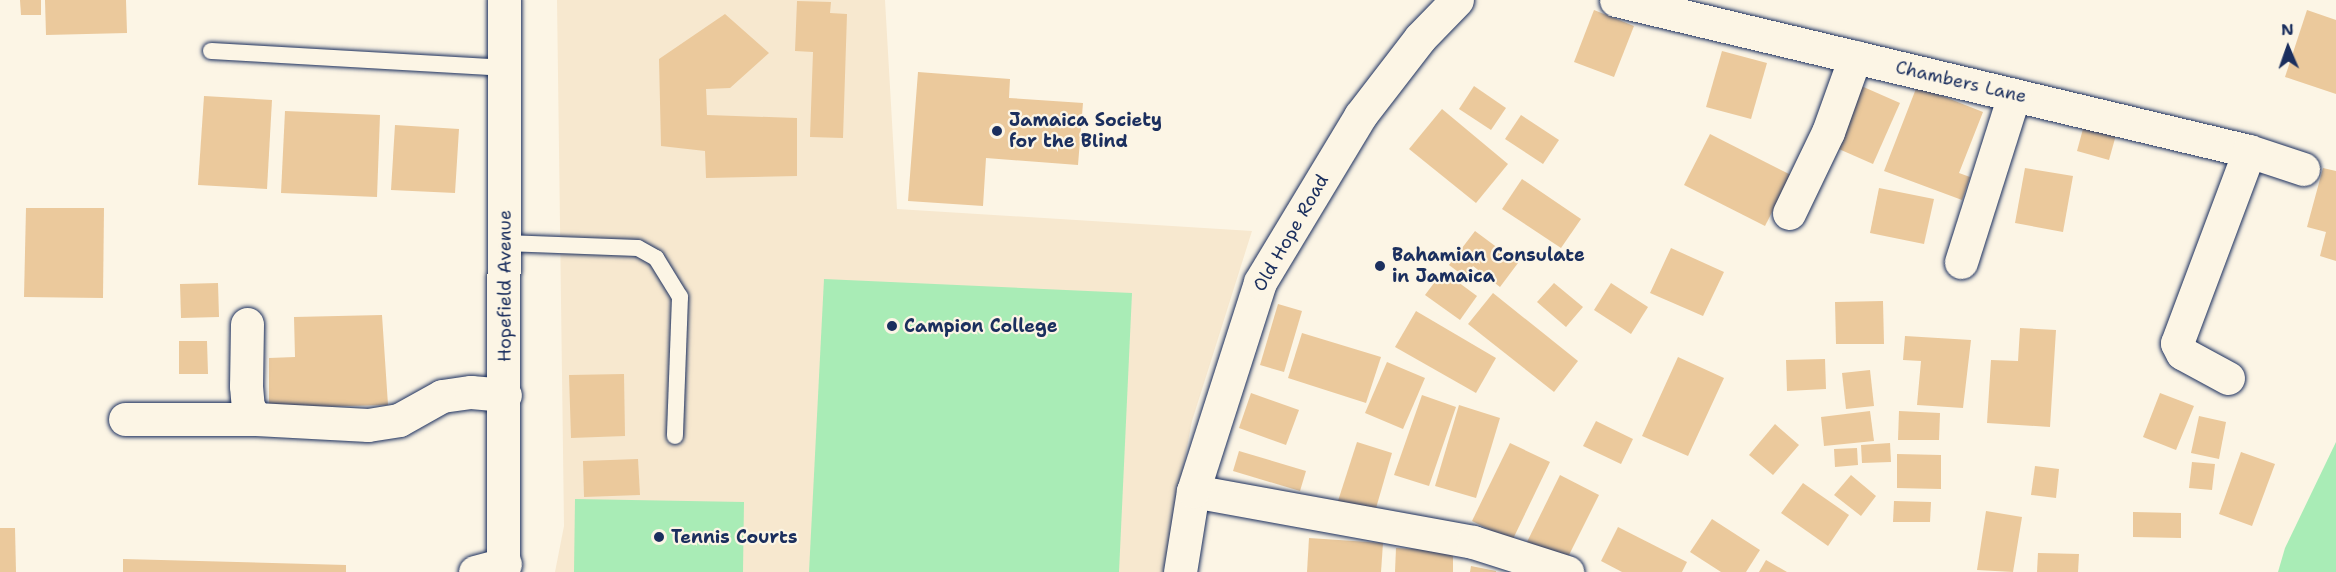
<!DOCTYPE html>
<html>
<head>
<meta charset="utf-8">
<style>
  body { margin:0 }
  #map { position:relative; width:2336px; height:572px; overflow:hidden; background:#fcf5e5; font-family:"Shantell Sans",sans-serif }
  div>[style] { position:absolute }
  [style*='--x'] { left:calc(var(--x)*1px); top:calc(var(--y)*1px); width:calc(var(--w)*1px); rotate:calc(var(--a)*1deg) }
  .built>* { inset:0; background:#f7e8cf }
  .green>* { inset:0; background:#a9ecb6 }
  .building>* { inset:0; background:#ebc99c }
  .roads { filter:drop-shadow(0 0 2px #1b2f5e) drop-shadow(0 0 2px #1b2f5e) }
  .lane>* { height:16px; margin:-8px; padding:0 8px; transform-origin:8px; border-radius:8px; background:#fcf5e5 }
  .street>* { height:33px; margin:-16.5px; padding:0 16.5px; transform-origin:16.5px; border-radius:16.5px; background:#fcf5e5 }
  .primary>* { height:33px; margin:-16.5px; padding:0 16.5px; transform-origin:16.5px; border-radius:16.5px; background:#fcf5e5 }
  .dots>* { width:16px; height:16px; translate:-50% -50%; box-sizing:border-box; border:3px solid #fcf5e5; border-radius:50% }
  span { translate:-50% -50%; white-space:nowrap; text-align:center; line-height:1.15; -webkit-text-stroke:4.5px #fcf5e5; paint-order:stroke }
  .street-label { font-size:18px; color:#1b2f5e }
  .poi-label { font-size:18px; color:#1b2f5e; font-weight:700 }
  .left { translate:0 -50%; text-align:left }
  .north { position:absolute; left:2258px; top:18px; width:60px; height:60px; -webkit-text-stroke:4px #fcf5e5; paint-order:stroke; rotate:358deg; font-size:16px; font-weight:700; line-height:24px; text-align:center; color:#1b2f5e }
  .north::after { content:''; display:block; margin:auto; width:21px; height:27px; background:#1b2f5e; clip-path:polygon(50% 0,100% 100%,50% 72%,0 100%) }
</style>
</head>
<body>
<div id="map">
  <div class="built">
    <i style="clip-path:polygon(557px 0,885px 0,897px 209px,1252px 231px,1192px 421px,1163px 572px,555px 572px,564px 526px)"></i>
  </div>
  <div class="green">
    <i style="clip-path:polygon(824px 279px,1132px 293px,1119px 572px,809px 572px)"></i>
    <i style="clip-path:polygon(2336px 442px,2336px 572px,2278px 572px,2285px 548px)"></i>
    <i style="clip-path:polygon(575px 499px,744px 502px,743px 572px,574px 572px)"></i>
  </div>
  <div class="building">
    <i style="clip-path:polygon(20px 0,41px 0,41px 15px,21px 15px)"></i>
    <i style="clip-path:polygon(45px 0,126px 0,127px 33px,46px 35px)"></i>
    <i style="clip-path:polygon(797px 1px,831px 2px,830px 13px,847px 14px,843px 138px,810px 137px,813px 52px,795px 51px)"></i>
    <i style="clip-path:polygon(1594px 10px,1634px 26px,1614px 77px,1574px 62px)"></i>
    <i style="clip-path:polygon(2307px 10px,2336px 20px,2336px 94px,2285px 77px)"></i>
    <i style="clip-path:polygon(725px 14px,769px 53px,730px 88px,706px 89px,707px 115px,797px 118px,797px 176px,706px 178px,705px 151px,661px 146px,659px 59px)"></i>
    <i style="clip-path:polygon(1722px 51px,1767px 63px,1751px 119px,1706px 107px)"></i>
    <i style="clip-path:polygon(918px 72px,1010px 79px,1009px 98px,1083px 103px,1078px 165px,986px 158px,983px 206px,908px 201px)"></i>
    <i style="clip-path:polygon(1859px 85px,1900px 103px,1873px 164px,1832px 146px)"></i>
    <i style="clip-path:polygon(1474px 86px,1506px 108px,1491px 130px,1459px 109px)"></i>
    <i style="clip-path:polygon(1917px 86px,1983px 112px,1959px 173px,1970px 177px,1962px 200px,1884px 171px)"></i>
    <i style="clip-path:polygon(204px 96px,272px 100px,267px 189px,198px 185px)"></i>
    <i style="clip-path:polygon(1442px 109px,1508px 164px,1476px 203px,1409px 149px)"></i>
    <i style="clip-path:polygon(285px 111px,380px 115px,377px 197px,281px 193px)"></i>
    <i style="clip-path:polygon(2087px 114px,2119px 124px,2109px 160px,2077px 151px)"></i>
    <i style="clip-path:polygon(1521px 115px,1559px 140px,1543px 164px,1505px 139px)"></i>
    <i style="clip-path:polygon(395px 125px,459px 129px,455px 193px,391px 190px)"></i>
    <i style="clip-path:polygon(1710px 134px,1791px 175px,1765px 226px,1684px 185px)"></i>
    <i style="clip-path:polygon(2025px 168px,2073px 176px,2063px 232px,2015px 223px)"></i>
    <i style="clip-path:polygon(2323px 168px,2336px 171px,2336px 261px,2320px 256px,2326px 232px,2307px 227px)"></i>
    <i style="clip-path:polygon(1522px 179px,1581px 219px,1561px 248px,1502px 209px)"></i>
    <i style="clip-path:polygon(1879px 188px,1934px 199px,1924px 244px,1870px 233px)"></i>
    <i style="clip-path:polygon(26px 208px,104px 208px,103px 298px,24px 297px)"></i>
    <i style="clip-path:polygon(1475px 231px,1518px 263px,1500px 287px,1473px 266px,1465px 277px,1449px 265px)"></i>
    <i style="clip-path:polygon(1671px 248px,1724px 272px,1703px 316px,1650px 293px)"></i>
    <i style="clip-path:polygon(1443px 271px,1477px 296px,1460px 320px,1425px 295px)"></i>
    <i style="clip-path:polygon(218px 283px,219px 317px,181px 318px,180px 284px)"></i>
    <i style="clip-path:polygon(1554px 283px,1583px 307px,1566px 327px,1537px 302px)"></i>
    <i style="clip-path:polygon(1611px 283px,1648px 307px,1631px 334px,1594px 310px)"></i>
    <i style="clip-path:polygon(1493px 293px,1578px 361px,1554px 392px,1468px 324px)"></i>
    <i style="clip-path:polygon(1883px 301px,1884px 344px,1836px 344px,1835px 302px)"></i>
    <i style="clip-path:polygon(1278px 304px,1302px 311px,1284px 372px,1260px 365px)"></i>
    <i style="clip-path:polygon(1416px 311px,1496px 358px,1476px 393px,1395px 347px)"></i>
    <i style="clip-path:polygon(382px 315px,388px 405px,269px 408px,269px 358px,295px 357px,294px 317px)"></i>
    <i style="clip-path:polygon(2020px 328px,2056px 330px,2050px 427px,1987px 423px,1991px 360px,2018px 361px)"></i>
    <i style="clip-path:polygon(1302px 333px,1381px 357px,1366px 403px,1288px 378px)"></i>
    <i style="clip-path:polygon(1905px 336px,1971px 340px,1963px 408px,1917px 405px,1921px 361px,1903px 360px)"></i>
    <i style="clip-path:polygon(179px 341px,207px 341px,208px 374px,179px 374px)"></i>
    <i style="clip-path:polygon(1678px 357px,1724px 378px,1688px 456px,1642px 436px)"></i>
    <i style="clip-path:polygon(1825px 359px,1826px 389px,1787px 391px,1786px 360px)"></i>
    <i style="clip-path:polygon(1387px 362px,1425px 378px,1403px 429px,1365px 413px)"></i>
    <i style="clip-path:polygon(1870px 370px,1874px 406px,1846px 409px,1842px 373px)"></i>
    <i style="clip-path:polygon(624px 374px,625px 436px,571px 438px,569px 375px)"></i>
    <i style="clip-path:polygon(1251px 393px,1299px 410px,1286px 445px,1239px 428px)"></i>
    <i style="clip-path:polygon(2160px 393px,2194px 406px,2176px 450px,2143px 437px)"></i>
    <i style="clip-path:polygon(1422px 395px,1456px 407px,1429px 486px,1394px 475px)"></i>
    <i style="clip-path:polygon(1459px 405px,1500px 418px,1476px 498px,1435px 486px)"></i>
    <i style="clip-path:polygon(1870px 411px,1874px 441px,1824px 446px,1821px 417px)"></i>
    <i style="clip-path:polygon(1899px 411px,1940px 413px,1939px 440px,1898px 440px)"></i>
    <i style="clip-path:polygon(2199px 416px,2226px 422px,2219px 459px,2191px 453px)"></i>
    <i style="clip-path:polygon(1596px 421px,1633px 439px,1621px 464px,1583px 446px)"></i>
    <i style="clip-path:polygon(1775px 424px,1799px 445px,1773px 475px,1749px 455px)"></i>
    <i style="clip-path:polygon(1357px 442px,1392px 453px,1374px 515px,1337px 504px)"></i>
    <i style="clip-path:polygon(1510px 443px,1550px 462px,1512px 541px,1472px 521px)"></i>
    <i style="clip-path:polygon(1890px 443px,1891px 462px,1862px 463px,1861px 445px)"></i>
    <i style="clip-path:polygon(1857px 448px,1858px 465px,1835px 467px,1834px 449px)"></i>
    <i style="clip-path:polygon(1239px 451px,1306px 471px,1300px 491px,1233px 471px)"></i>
    <i style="clip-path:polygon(2241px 452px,2275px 464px,2252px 526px,2219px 514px)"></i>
    <i style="clip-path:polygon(1897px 454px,1941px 455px,1941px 489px,1897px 488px)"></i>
    <i style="clip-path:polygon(638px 459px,640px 495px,584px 497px,583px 461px)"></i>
    <i style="clip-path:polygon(2192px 462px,2215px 464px,2212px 490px,2189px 488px)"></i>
    <i style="clip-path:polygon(2035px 466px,2059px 469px,2056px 498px,2031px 495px)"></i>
    <i style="clip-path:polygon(1560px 475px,1599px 495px,1564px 565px,1525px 546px)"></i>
    <i style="clip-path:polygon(1851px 475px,1876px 496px,1861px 516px,1834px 495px)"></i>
    <i style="clip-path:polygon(1803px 483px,1849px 515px,1828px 546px,1781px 513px)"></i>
    <i style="clip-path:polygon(1894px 501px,1931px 502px,1930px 522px,1893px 522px)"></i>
    <i style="clip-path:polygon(1986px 511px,2022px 517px,2013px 572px,1977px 570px)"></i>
    <i style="clip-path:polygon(2133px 512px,2181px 513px,2181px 538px,2133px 537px)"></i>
    <i style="clip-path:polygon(1712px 519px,1760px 550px,1746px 572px,1721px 572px,1690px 552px)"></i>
    <i style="clip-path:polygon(1618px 527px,1687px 562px,1682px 572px,1622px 572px,1601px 561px)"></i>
    <i style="clip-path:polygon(0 528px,15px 528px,16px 572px,0 572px)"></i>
    <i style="clip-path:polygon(1309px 538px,1383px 543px,1381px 572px,1307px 572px)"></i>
    <i style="clip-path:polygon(1396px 548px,1453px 551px,1453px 572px,1395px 572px)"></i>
    <i style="clip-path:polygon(2038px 553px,2079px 554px,2078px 572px,2037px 572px)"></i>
    <i style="clip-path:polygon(123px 559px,346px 565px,346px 572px,123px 572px)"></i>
    <i style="clip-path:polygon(1766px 560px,1787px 572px,1759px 572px)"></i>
    <i style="clip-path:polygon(1471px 566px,1496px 571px,1496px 572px,1470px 572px)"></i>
  </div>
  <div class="roads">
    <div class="lane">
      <i style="--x:211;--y:51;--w:293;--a:3.3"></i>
      <i style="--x:505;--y:243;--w:133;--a:2.2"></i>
      <i style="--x:638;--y:248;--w:21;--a:29"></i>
      <i style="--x:656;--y:258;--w:46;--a:58.4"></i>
      <i style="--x:680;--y:297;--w:139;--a:92.1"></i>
    </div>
    <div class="street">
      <i style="--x:1616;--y:0;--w:651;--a:13.42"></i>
      <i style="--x:2249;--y:151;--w:57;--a:18.4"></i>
      <i style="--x:1789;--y:213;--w:90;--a:-64.3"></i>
      <i style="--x:1828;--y:132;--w:80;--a:-70.2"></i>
      <i style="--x:1961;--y:262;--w:175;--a:-72.4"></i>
      <i style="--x:247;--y:324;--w:62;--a:90.9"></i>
      <i style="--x:246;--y:386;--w:21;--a:85"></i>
      <i style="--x:248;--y:407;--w:14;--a:56"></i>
      <i style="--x:256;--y:419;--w:112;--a:3.1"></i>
      <i style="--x:368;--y:425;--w:31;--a:-9"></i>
      <i style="--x:399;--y:420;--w:49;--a:-29.2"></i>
      <i style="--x:442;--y:396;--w:29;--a:-8"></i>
      <i style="--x:471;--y:392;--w:34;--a:5"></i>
      <i style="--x:2228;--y:378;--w:52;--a:-151.5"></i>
      <i style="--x:2182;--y:353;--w:11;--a:-117"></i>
      <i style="--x:2177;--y:343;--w:205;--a:-69.4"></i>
      <i style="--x:125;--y:419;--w:131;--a:0"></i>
      <i style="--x:1193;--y:491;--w:285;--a:10.3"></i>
      <i style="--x:1473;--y:542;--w:99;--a:17.7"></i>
      <i style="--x:475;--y:572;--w:31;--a:-15"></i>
      <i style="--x:503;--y:572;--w:572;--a:-89.9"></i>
    </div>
    <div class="primary">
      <i style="--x:1180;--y:572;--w:82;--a:-80.9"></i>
      <i style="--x:1193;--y:491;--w:219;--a:-72.2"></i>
      <i style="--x:1260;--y:282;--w:194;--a:-58.9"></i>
      <i style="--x:1360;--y:116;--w:98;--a:-52.4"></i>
      <i style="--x:1420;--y:38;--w:53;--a:-45.8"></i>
    </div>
  </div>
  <div class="dots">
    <i style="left:997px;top:131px;background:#1b2f5e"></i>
    <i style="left:1380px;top:266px;background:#1b2f5e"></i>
    <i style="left:892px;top:326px;background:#1b2f5e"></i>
    <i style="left:659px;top:537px;background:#1b2f5e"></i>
  </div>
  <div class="street-label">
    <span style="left:1961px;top:82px;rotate:13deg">Chambers Lane</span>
    <span style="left:1291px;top:233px;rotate:-60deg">Old Hope Road</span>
    <span style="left:505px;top:286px;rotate:-90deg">Hopefield Avenue</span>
  </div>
  <div class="poi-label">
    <span class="left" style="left:1009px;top:131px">Jamaica Society<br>for the Blind</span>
    <span class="left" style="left:1392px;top:266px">Bahamian Consulate<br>in Jamaica</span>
    <span class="left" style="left:904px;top:326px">Campion College</span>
    <span class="left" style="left:671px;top:537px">Tennis Courts</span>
  </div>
  <div class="north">N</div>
</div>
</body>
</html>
